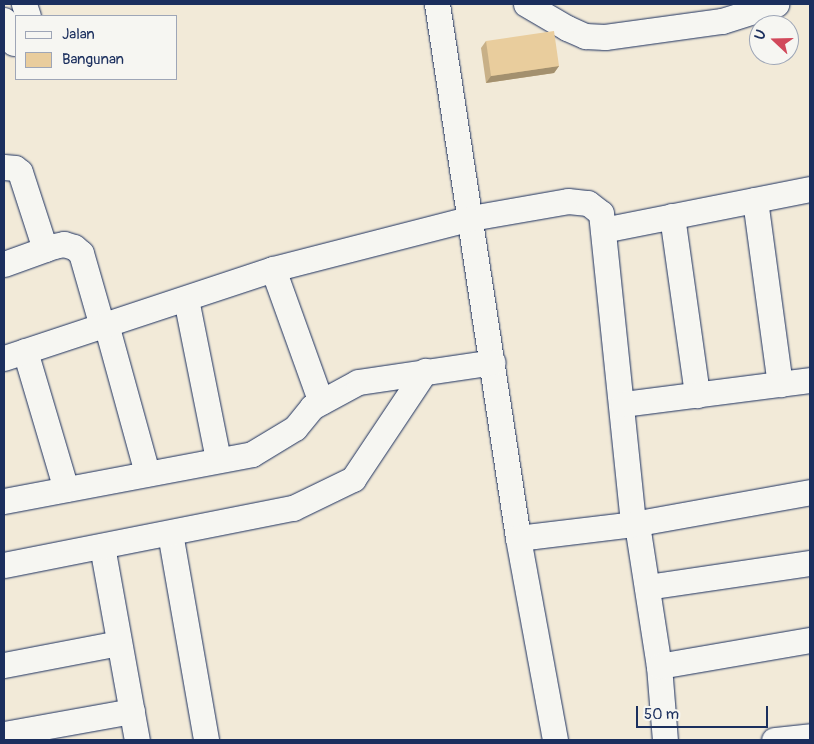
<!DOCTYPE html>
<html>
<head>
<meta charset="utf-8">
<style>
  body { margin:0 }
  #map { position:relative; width:814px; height:744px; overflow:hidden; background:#f2ead8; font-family:Pangolin,sans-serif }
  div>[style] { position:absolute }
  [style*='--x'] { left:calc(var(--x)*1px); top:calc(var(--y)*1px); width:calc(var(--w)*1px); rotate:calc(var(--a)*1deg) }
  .roads { filter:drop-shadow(0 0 1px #1b2f5e) drop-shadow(0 0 1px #1b2f5e) }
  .minor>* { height:25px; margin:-12.5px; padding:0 12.5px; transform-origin:12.5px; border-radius:12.5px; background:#f6f6f2 }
  .wall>* { inset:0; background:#c8b087 }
  .shaded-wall>* { inset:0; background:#a3906e }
  .building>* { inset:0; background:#e9cd9d }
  span { translate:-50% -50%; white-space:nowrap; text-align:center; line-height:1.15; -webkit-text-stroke:5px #f6f6f2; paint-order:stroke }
  .frame { position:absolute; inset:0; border:5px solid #1b2f5e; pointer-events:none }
  .legend { position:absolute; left:15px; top:15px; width:162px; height:65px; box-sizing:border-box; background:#f6f6f2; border:1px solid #9ea6b7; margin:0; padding:6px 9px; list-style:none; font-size:15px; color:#1b2f5e }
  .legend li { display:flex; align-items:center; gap:10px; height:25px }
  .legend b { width:25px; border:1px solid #9ea6b7 }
  .north { position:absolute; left:749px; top:15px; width:50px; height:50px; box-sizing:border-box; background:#f6f6f2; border:1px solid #9ea6b7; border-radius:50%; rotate:291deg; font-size:14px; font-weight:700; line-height:20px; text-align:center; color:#1b2f5e }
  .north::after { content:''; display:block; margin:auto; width:18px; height:22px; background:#d1495b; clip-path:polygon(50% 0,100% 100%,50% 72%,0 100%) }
  .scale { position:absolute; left:636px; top:706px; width:132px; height:22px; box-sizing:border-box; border:2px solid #1b2f5e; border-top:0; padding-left:6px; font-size:15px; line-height:18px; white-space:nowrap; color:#1b2f5e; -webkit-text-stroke:4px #f6f6f2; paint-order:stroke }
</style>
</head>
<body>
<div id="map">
  <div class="roads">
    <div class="minor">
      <i style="--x:24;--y:4;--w:13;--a:72"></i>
      <i style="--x:437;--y:4;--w:540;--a:81.37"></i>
      <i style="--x:518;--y:538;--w:205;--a:79.6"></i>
      <i style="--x:526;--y:4;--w:48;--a:30.3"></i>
      <i style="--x:567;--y:28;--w:20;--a:24"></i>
      <i style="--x:585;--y:36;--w:20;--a:3"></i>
      <i style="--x:605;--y:37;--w:118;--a:-7.8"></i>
      <i style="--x:722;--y:21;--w:57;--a:-17.5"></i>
      <i style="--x:4;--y:20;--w:25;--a:67"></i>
      <i style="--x:4;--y:167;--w:11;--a:5"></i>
      <i style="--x:15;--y:168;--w:6;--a:39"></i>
      <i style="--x:20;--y:172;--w:81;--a:72"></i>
      <i style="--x:755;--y:200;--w:186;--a:82.3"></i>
      <i style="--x:672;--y:216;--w:181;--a:82"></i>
      <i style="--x:603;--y:230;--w:211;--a:-11.2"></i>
      <i style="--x:4;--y:264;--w:53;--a:-19.8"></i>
      <i style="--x:54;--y:246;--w:10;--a:-11"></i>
      <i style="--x:64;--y:244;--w:10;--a:17"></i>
      <i style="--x:74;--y:247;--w:9;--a:41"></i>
      <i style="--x:81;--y:253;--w:76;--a:74"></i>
      <i style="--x:273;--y:269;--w:141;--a:70.2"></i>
      <i style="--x:186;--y:299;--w:163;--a:78.7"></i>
      <i style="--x:106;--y:324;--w:155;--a:74.6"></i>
      <i style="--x:25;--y:351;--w:144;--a:73.5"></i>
      <i style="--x:4;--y:358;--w:283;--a:-18.3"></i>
      <i style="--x:273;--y:269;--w:204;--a:-14.4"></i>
      <i style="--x:471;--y:218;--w:98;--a:-9.9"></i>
      <i style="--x:568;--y:201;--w:20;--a:6"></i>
      <i style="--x:588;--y:203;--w:16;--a:38"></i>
      <i style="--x:601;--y:213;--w:313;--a:84.1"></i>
      <i style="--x:633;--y:524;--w:9;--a:54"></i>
      <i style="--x:638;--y:531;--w:137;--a:81.2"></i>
      <i style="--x:659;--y:666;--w:74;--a:85.4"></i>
      <i style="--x:623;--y:404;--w:189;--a:-7.3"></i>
      <i style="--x:4;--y:501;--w:252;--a:-10.7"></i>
      <i style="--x:252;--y:454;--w:50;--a:-31.2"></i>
      <i style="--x:295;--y:428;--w:27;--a:-51"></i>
      <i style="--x:312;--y:407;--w:52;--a:-28.5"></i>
      <i style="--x:358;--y:382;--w:136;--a:-8.4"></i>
      <i style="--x:170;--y:533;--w:210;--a:80.1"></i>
      <i style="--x:518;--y:538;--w:116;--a:-6.9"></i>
      <i style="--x:633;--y:524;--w:180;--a:-10.2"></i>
      <i style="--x:102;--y:546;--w:197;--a:79.8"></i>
      <i style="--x:4;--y:565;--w:295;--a:-11.2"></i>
      <i style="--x:293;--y:508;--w:67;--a:-25.8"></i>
      <i style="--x:353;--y:479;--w:130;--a:-56.3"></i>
      <i style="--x:647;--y:587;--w:165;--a:-8.4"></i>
      <i style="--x:4;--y:665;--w:117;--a:-10.8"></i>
      <i style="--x:659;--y:666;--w:153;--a:-9.8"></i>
      <i style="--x:4;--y:734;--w:130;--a:-10.2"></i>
      <i style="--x:774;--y:740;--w:36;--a:-6"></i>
    </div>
  </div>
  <div class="wall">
    <i style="clip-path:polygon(486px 41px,559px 66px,554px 73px,486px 83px,481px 48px)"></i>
  </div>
  <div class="shaded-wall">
    <i style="clip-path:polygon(559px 66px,554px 73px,486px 83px,491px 76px)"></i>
  </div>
  <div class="building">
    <i style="clip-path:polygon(554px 31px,559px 66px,491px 76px,486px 41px)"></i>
  </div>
  <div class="frame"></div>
  <ul class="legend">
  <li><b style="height:6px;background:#f6f6f2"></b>Jalan</li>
  <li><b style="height:14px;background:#e9cd9d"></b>Bangunan</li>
  </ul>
  <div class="north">U</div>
  <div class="scale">50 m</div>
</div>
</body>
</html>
